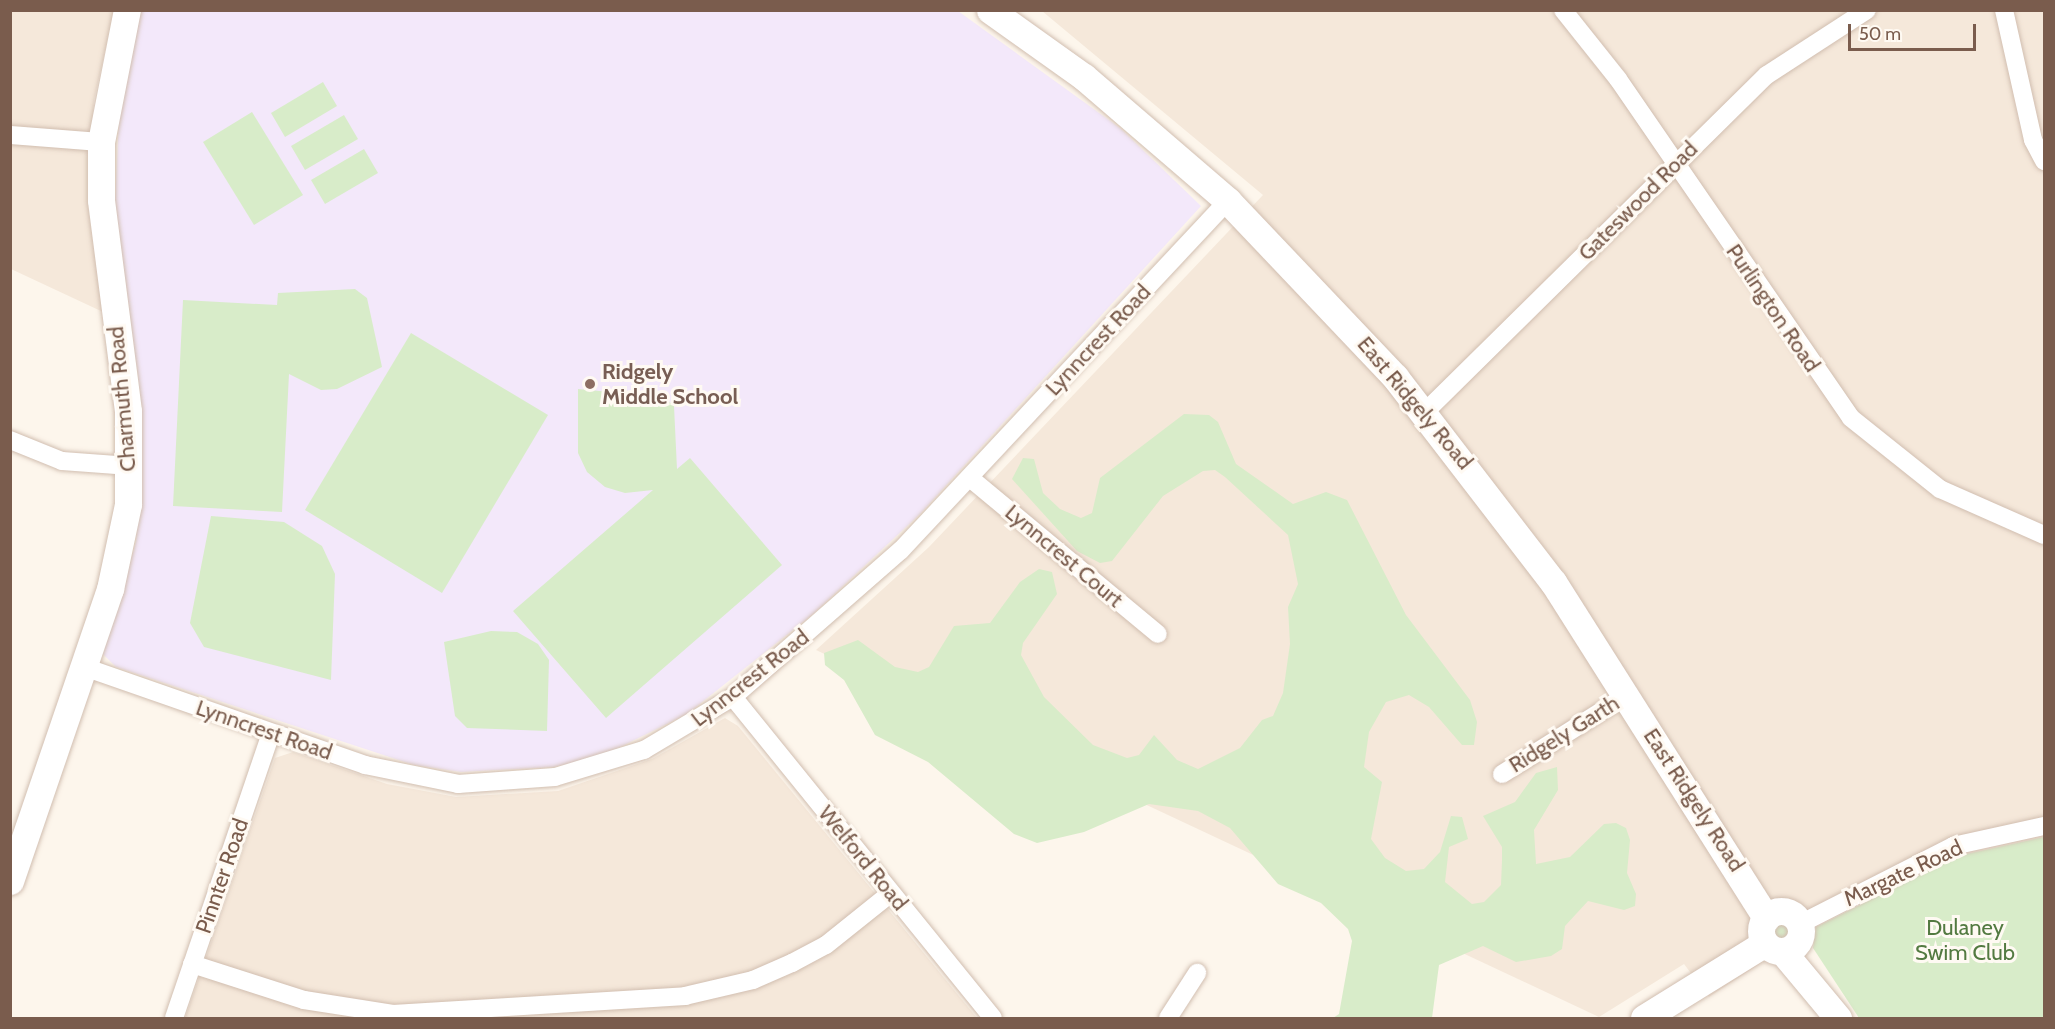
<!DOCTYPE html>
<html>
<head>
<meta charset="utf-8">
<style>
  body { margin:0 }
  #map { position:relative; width:2055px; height:1029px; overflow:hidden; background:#fdf6ec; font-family:Cabin,sans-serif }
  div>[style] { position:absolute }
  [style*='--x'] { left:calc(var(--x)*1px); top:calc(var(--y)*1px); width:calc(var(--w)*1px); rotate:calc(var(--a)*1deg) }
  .residential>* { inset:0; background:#f5e8da }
  .education>* { inset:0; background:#f3e8fa }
  .green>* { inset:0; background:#d8ecc9 }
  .round { border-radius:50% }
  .roads { filter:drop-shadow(0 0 2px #d1beb0) drop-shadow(0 0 2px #d1beb0) }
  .street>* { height:18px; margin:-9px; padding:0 9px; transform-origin:9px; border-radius:9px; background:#fff }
  .secondary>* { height:27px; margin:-13.5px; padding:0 13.5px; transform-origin:13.5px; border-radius:13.5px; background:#fff }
  .secondary>.ring { margin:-13.5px; padding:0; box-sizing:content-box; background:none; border:27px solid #fff; border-radius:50% }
  .dots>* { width:16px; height:16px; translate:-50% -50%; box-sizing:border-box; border:3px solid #fffaf3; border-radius:50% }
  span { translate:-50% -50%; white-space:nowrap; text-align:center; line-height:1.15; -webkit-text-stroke:6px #fffaf3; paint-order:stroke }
  .street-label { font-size:22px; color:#7a5c4d }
  .education-label { font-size:22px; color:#785e54; font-weight:700 }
  .left { translate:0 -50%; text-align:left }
  .park-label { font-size:22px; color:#537a41 }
  .frame { position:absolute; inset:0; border:12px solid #7a5c4d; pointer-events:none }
  .scale { position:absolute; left:1848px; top:24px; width:128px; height:27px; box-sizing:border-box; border:3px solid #7a5c4d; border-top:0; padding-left:8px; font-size:18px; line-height:21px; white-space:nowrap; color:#7a5c4d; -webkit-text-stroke:4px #fffaf3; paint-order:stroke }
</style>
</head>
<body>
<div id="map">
  <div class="residential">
    <i style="clip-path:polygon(11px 11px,114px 11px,94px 100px,88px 206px,103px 312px,11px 269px)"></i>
    <i style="clip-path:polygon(1042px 11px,2044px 11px,2044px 837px,1924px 871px,1816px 927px,1709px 997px,1684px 964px,1599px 1017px,816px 650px,929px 547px,1263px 195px)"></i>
    <i style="clip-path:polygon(725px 718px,738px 726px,977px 1018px,185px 1018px,275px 758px,293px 752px,387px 784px,456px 797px,558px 791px,652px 759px)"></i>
  </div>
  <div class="education">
    <i style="clip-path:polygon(141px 11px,958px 11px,1120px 128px,1201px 206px,920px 514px,813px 614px,687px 714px,600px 757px,554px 767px,461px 772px,414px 765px,116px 667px,103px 654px,136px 542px,142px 464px,142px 409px,115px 203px,120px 98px)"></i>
  </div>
  <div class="green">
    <i style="clip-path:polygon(323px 82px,337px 106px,285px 137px,271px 113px)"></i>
    <i style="clip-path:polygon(252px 112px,303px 195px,254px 225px,203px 142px)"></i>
    <i style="clip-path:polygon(344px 115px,358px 139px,305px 170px,291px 146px)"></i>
    <i style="clip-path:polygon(364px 149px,378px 173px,325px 204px,311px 180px)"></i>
    <i style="clip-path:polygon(355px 289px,367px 298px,382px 367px,337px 389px,321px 390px,289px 374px,282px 512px,173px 506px,183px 300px,277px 305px,278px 293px)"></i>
    <i style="clip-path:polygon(411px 333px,548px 415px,442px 593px,305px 510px)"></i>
    <i style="clip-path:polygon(578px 389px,664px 397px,674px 406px,677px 469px,690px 458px,782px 565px,606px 718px,513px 611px,653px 490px,625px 493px,605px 487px,587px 472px,578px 453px)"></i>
    <i style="clip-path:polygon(1184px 414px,1209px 415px,1218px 422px,1236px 464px,1293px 504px,1326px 492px,1347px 500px,1406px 615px,1470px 700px,1477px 722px,1474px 745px,1462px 745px,1429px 707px,1409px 695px,1386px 702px,1369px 732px,1364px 767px,1382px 782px,1371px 839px,1385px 858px,1406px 871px,1424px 869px,1440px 852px,1451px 816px,1462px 817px,1468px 839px,1449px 847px,1445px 882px,1472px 904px,1484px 902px,1501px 885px,1502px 860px,1502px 847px,1483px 816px,1515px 802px,1536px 773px,1557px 767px,1558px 790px,1534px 830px,1536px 864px,1570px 857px,1604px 824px,1616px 823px,1626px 828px,1630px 840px,1627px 873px,1636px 894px,1635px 906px,1624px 910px,1588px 901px,1565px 926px,1562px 949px,1551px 956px,1516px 962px,1483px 946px,1439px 965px,1432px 1018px,1333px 1018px,1339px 1014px,1352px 941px,1348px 929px,1321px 903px,1278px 884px,1230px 828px,1198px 811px,1149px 804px,1084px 832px,1037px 843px,1014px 834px,928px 762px,875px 735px,844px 680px,825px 665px,824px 653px,858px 640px,895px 667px,918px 672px,929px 667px,954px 626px,990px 623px,1020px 582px,1039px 569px,1052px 572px,1057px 594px,1023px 643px,1021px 655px,1044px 697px,1093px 745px,1127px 758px,1139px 755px,1154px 735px,1177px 760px,1198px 769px,1240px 748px,1262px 720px,1273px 716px,1283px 693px,1290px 644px,1288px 607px,1298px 584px,1288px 535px,1225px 477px,1215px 470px,1203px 471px,1163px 496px,1112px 561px,1100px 563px,1077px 551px,1012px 479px,1023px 458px,1034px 459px,1043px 493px,1060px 509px,1081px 518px,1092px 513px,1100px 478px)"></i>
    <i style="clip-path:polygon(211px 516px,284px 522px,322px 546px,335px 574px,331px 680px,204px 647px,190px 623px)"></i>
    <i style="clip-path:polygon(491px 631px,517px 632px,538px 644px,549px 660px,547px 731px,467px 728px,455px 716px,444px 642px)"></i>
    <i style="clip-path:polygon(2044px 837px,2044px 1018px,1859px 1018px,1813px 948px,1816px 927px,1957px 856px)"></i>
    <i class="round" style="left:1772px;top:921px;width:20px;height:20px"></i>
  </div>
  <div class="roads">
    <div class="street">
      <i style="--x:1563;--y:10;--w:88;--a:51.4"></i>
      <i style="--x:1618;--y:79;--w:411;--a:55.5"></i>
      <i style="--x:1851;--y:418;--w:114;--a:38.6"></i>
      <i style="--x:1940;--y:489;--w:114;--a:23.9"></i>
      <i style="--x:2004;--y:10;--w:133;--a:77.4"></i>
      <i style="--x:2033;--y:140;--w:24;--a:62"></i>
      <i style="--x:10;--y:135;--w:91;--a:4.4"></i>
      <i style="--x:1425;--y:412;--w:480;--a:-44.6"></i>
      <i style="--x:1767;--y:75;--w:119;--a:-33"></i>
      <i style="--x:10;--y:440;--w:56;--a:22"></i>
      <i style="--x:62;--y:461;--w:68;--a:4.2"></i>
      <i style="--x:970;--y:478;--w:244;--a:39.7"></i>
      <i style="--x:84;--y:667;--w:298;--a:19.2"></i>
      <i style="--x:365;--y:765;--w:95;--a:11.5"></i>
      <i style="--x:458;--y:784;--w:97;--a:-4.1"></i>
      <i style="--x:555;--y:777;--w:93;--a:-16.9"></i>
      <i style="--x:644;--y:750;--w:104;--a:-30.8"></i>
      <i style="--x:733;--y:697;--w:223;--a:-41.2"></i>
      <i style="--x:901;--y:550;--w:478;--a:-46.9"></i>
      <i style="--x:733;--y:697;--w:413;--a:51"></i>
      <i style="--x:1502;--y:774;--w:148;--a:-32.3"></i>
      <i style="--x:1800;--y:924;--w:172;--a:-27"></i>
      <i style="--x:1953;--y:846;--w:93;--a:-12.4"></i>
      <i style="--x:192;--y:964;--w:118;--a:17.8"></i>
      <i style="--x:304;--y:1000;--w:90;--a:8.9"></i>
      <i style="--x:393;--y:1014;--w:293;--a:-3.5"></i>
      <i style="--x:685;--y:996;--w:70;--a:-13.2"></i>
      <i style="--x:753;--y:980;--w:43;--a:-23.6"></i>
      <i style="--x:792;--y:963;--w:38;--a:-28"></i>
      <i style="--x:826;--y:945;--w:83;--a:-38.7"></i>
      <i style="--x:174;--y:1018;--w:301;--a:-71.2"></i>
      <i style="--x:1168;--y:1018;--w:54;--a:-57.2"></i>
    </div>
    <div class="secondary">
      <i style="--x:990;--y:10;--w:115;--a:35.5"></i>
      <i style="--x:1084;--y:77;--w:190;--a:40.7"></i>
      <i style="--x:1228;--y:201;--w:243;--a:46.5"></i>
      <i style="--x:1395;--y:377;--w:259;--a:52.4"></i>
      <i style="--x:1553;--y:582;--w:398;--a:57.6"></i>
      <i style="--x:10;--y:881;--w:309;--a:-71.1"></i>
      <i style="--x:110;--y:589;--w:87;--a:-78"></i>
      <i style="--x:128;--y:504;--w:93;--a:-90"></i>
      <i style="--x:128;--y:411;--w:213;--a:-97.3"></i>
      <i style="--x:101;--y:200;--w:58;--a:-90"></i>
      <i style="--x:101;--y:142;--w:135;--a:-78.9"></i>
      <i class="ring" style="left:1761px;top:911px;width:13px;height:13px"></i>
      <i style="--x:1783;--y:952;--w:86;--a:50.2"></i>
      <i style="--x:1644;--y:1018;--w:142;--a:-31.8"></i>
    </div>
  </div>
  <div class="dots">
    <i style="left:590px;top:384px;background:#8d6e63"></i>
  </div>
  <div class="street-label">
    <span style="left:1638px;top:201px;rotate:-45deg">Gateswood Road</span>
    <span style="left:1773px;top:308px;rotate:56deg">Purlington Road</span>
    <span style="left:1098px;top:340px;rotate:-47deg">Lynncrest Road</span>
    <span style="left:122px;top:399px;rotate:-95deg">Charmuth Road</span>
    <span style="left:1415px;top:403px;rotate:50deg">East Ridgely Road</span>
    <span style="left:1064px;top:556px;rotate:40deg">Lynncrest Court</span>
    <span style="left:750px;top:678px;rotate:-38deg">Lynncrest Road</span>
    <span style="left:264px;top:730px;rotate:19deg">Lynncrest Road</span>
    <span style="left:1564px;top:734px;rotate:-32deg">Ridgely Garth</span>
    <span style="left:1694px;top:800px;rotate:57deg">East Ridgely Road</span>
    <span style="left:863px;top:858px;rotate:51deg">Welford Road</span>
    <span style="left:1903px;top:873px;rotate:-25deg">Margate Road</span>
    <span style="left:222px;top:876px;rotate:-71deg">Pinnter Road</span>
  </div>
  <div class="education-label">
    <span class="left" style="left:602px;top:384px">Ridgely<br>Middle School</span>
  </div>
  <div class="park-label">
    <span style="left:1965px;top:940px">Dulaney<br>Swim Club</span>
  </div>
  <div class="frame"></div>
  <div class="scale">50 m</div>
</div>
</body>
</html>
